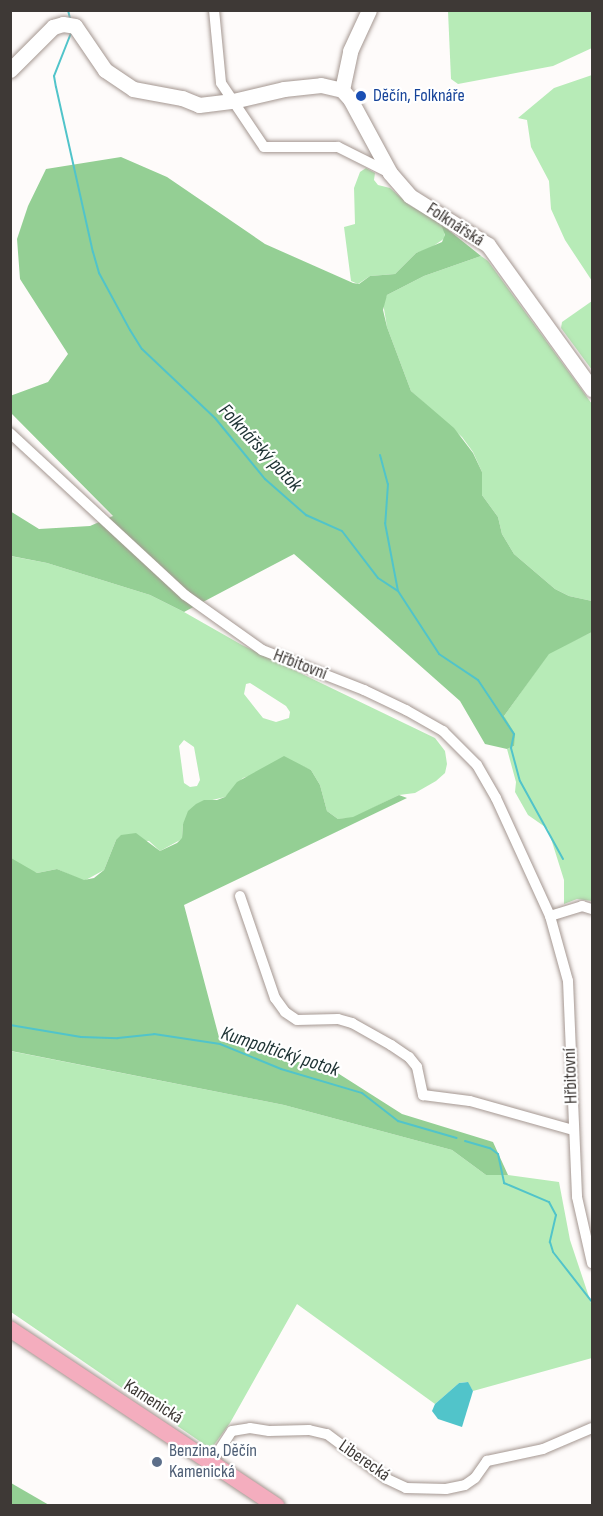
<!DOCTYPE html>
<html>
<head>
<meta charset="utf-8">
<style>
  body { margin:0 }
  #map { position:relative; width:603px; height:1516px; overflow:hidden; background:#fefbfa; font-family:"Sofia Sans Condensed",sans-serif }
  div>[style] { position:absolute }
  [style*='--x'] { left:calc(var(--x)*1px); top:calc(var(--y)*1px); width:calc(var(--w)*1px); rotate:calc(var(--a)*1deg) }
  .green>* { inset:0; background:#b7ebb7 }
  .forest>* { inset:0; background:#94cf94 }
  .water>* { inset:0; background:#51c4ca }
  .stream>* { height:2px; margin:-1px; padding:0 1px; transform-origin:1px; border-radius:1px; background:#51c4ca }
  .roads { filter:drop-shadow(0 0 2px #a49791) drop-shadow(0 0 2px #a49791) }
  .street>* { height:10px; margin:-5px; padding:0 5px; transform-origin:5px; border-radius:5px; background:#fff }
  .secondary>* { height:15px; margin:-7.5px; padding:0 7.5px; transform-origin:7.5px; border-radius:7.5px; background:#fff }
  .primary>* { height:16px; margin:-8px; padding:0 8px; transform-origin:8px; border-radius:8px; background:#f4adbe }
  .dots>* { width:16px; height:16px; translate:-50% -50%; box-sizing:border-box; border:3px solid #fff; border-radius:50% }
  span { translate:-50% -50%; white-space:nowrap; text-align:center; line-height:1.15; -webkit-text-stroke:4.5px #fff; paint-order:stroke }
  .transit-label { font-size:18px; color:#164399 }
  .left { translate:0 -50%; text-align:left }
  .street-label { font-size:18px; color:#3e3936 }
  .service-label { font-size:18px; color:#4e5e75 }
  .water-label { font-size:20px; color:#1d3233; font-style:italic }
  .frame { position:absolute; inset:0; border:12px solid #3e3936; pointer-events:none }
</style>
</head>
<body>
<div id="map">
  <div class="green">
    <i style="clip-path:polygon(448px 11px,592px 11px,592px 48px,553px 66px,458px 84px,451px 79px)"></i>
    <i style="clip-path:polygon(592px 75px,592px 281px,565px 240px,551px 209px,549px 181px,531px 147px,527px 120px,518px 118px,554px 88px)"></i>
    <i style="clip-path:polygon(366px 168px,375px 173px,374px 180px,378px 185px,390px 188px,409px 205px,438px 221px,444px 229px,445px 238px,429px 249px,416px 253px,395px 274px,370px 276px,358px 284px,351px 281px,344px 227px,355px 224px,354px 188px,360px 172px)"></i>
    <i style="clip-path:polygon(481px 256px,488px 261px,592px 404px,592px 601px,569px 596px,555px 589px,514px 554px,502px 534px,498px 517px,482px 495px,482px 472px,473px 452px,462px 437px,411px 391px,387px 327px,383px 303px,387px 295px,424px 276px)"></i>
    <i style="clip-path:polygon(592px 301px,592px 370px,561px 328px,562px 322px)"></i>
    <i style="clip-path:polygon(evenodd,10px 556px,47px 563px,150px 595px,184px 612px,242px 645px,435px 738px,445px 751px,447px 764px,445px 773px,436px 781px,415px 793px,399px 795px,353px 818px,338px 819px,327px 811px,320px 785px,311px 770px,302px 766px,255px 774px,243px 778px,225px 797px,208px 801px,183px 824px,182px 839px,160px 851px,149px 841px,116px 840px,104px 870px,84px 881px,57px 869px,37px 873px,25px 869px,10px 858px,10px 556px,250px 683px,286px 706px,290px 712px,289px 718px,276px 722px,263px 718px,244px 694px,246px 684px,250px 683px,10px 556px,184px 740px,194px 747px,200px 780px,197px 786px,190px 787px,184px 783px,179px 746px,184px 740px)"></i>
    <i style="clip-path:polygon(592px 632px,592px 901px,577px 899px,564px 904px,564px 880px,548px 829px,528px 815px,515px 792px,516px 782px,507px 749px,514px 746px,504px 716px,549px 653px)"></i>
    <i style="clip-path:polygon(10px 1051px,284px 1105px,452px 1150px,486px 1175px,508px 1175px,559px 1182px,570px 1240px,592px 1306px,592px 1358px,473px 1391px,467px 1382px,459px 1383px,435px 1404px,297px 1304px,230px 1423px,211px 1449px,11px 1312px)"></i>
  </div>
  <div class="forest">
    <i style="clip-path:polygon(121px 157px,167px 177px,265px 244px,353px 283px,359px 284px,370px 276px,395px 274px,416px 253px,442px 242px,445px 235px,441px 224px,481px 256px,424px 276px,387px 295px,383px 310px,387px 327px,411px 391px,454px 428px,473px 453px,482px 472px,482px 495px,498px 517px,502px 534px,514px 554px,555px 589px,569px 596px,592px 601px,592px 632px,549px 654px,504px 716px,515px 734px,514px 746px,507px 749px,485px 744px,460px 701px,294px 554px,184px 612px,150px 595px,47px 563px,11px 556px,10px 511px,39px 529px,90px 526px,113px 516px,11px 413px,10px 396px,48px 382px,68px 354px,20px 279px,17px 239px,28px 206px,46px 169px)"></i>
    <i style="clip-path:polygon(284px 756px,311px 770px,320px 785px,327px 811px,338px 819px,353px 817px,399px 795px,407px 798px,184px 905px,220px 1041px,336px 1072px,402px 1114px,493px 1142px,508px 1175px,486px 1175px,452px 1150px,284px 1105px,11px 1051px,11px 858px,37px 873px,57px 869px,84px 880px,94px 878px,104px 870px,116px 840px,121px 835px,136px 833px,160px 851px,177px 843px,182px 838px,183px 824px,188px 811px,196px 804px,204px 800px,217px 800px,225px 797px,237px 782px)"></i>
    <i style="clip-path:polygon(10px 1483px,11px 1483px,49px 1505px,11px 1505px)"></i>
  </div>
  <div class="water">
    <i style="clip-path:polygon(468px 1382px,473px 1391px,462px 1427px,438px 1419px,432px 1411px,435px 1404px,459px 1383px)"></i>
  </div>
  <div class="stream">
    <i style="--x:68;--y:10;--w:9;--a:77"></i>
    <i style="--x:71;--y:33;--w:46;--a:111.6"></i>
    <i style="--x:54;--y:76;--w:11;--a:80"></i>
    <i style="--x:56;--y:87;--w:169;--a:77.4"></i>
    <i style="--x:93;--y:252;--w:22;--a:74"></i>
    <i style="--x:99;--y:273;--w:65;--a:61.5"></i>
    <i style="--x:130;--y:330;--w:22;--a:58"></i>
    <i style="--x:142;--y:349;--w:100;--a:43.4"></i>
    <i style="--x:215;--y:418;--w:79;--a:50.7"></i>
    <i style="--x:265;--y:479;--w:55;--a:41.3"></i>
    <i style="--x:306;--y:515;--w:39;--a:24"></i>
    <i style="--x:342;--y:531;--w:59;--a:52.5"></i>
    <i style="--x:378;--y:578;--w:24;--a:33"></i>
    <i style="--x:398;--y:591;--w:75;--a:56.9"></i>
    <i style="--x:439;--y:654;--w:47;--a:33.7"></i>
    <i style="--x:478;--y:680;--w:65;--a:56.3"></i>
    <i style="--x:514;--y:734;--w:14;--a:102"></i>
    <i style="--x:511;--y:748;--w:34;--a:75"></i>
    <i style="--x:520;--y:781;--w:89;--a:61.1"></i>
    <i style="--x:380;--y:455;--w:30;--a:75"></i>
    <i style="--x:388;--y:484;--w:39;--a:94"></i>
    <i style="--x:385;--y:523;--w:69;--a:79.2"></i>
    <i style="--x:10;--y:1025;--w:72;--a:9.6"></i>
    <i style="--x:81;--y:1037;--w:37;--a:2"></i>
    <i style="--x:118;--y:1038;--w:36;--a:-6"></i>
    <i style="--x:154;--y:1034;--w:67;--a:8.6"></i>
    <i style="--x:220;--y:1044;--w:66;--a:22.3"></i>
    <i style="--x:281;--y:1069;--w:84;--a:16.5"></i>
    <i style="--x:362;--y:1093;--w:46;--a:37.9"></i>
    <i style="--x:398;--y:1121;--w:61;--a:16.1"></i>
    <i style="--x:465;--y:1141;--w:26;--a:16"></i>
    <i style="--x:490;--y:1148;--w:10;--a:37"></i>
    <i style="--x:498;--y:1154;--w:30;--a:78"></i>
    <i style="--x:504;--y:1183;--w:49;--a:22.9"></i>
    <i style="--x:549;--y:1202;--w:15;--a:62"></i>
    <i style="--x:556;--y:1215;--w:28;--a:103"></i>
    <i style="--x:550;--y:1242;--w:10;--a:73"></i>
    <i style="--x:553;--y:1252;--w:63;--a:52"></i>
  </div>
  <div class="roads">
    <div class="street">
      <i style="--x:214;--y:10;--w:73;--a:84.5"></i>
      <i style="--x:221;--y:83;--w:77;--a:56.1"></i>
      <i style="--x:264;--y:147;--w:74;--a:0"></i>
      <i style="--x:338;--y:147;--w:58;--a:26.6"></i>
      <i style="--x:10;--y:433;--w:238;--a:42.8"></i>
      <i style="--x:185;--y:595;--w:95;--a:35.5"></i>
      <i style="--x:262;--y:650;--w:110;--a:21.4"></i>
      <i style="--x:364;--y:690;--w:47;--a:25.5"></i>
      <i style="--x:406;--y:710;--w:43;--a:29.6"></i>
      <i style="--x:443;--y:731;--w:48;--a:45"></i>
      <i style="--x:477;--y:765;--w:38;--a:60"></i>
      <i style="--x:496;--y:798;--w:130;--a:65.4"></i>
      <i style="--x:550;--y:916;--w:67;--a:74.5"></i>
      <i style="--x:568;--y:981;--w:216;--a:87.6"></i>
      <i style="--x:577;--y:1197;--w:68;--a:77.2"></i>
      <i style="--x:240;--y:896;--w:108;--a:71.1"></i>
      <i style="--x:275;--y:998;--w:17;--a:54"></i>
      <i style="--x:285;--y:1012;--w:14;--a:34"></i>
      <i style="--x:297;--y:1020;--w:41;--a:-1.4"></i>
      <i style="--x:338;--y:1019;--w:15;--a:16"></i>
      <i style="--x:352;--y:1023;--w:45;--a:29.4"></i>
      <i style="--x:391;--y:1045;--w:22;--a:34"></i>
      <i style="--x:409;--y:1057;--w:13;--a:51"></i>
      <i style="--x:417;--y:1067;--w:29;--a:78"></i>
      <i style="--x:423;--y:1095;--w:47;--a:7.3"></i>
      <i style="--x:470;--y:1101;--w:107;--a:15.7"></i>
      <i style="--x:550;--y:916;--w:34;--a:-17"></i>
      <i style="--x:582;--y:906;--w:10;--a:17"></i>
      <i style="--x:211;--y:1463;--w:38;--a:-57"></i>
      <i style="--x:232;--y:1431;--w:18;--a:-9"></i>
      <i style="--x:250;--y:1428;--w:19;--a:9"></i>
      <i style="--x:269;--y:1431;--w:40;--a:-1.4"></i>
      <i style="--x:309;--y:1430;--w:18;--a:13"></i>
      <i style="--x:327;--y:1434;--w:75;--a:36.9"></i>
      <i style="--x:387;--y:1479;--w:21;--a:25"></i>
      <i style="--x:406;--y:1488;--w:40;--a:1.4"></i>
      <i style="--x:446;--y:1489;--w:19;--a:-12"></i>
      <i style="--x:465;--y:1485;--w:12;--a:-35"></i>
      <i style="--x:475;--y:1478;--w:21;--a:-55"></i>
      <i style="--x:487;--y:1461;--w:57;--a:-12.1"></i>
      <i style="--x:543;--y:1449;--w:53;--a:-23.2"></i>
    </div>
    <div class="secondary">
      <i style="--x:10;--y:70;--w:61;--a:-45"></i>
      <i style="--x:53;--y:27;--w:10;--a:-17"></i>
      <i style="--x:63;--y:24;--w:12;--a:9"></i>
      <i style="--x:75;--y:26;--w:53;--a:55.7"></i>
      <i style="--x:105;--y:70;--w:34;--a:34"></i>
      <i style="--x:133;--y:89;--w:50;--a:10.4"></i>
      <i style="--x:182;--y:98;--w:18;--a:22"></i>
      <i style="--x:199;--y:105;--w:34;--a:-7"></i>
      <i style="--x:233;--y:101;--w:52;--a:-13.2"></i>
      <i style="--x:284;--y:89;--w:37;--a:-6"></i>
      <i style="--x:321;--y:85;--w:22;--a:13"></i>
      <i style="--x:342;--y:90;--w:12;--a:48"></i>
      <i style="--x:350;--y:99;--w:84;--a:61.6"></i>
      <i style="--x:390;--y:173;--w:30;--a:49"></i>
      <i style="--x:410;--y:196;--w:92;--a:32.1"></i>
      <i style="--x:488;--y:245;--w:178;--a:54.2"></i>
      <i style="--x:342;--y:90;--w:40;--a:-78"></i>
      <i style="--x:350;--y:51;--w:45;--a:-65.1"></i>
    </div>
    <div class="primary">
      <i style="--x:10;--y:1329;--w:320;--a:33.6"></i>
    </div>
  </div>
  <div class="dots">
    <i style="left:361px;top:96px;background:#1a4fb4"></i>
    <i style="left:157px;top:1462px;background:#5c6f8a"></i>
  </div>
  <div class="transit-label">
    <span class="left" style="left:373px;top:96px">Děčín, Folknáře</span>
  </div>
  <div class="street-label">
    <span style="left:455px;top:225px;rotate:33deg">Folknářská</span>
    <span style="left:300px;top:665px;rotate:21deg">Hřbitovní</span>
    <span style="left:571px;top:1076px;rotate:-92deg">Hřbitovní</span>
    <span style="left:153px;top:1402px;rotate:33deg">Kamenická</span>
    <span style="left:364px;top:1461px;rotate:35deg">Liberecká</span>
  </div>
  <div class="service-label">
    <span class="left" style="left:169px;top:1462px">Benzina, Děčín<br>Kamenická</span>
  </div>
  <div class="water-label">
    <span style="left:260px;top:448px;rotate:47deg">Folknářský potok</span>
    <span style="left:280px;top:1052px;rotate:18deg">Kumpoltický potok</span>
  </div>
  <div class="frame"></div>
</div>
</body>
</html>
